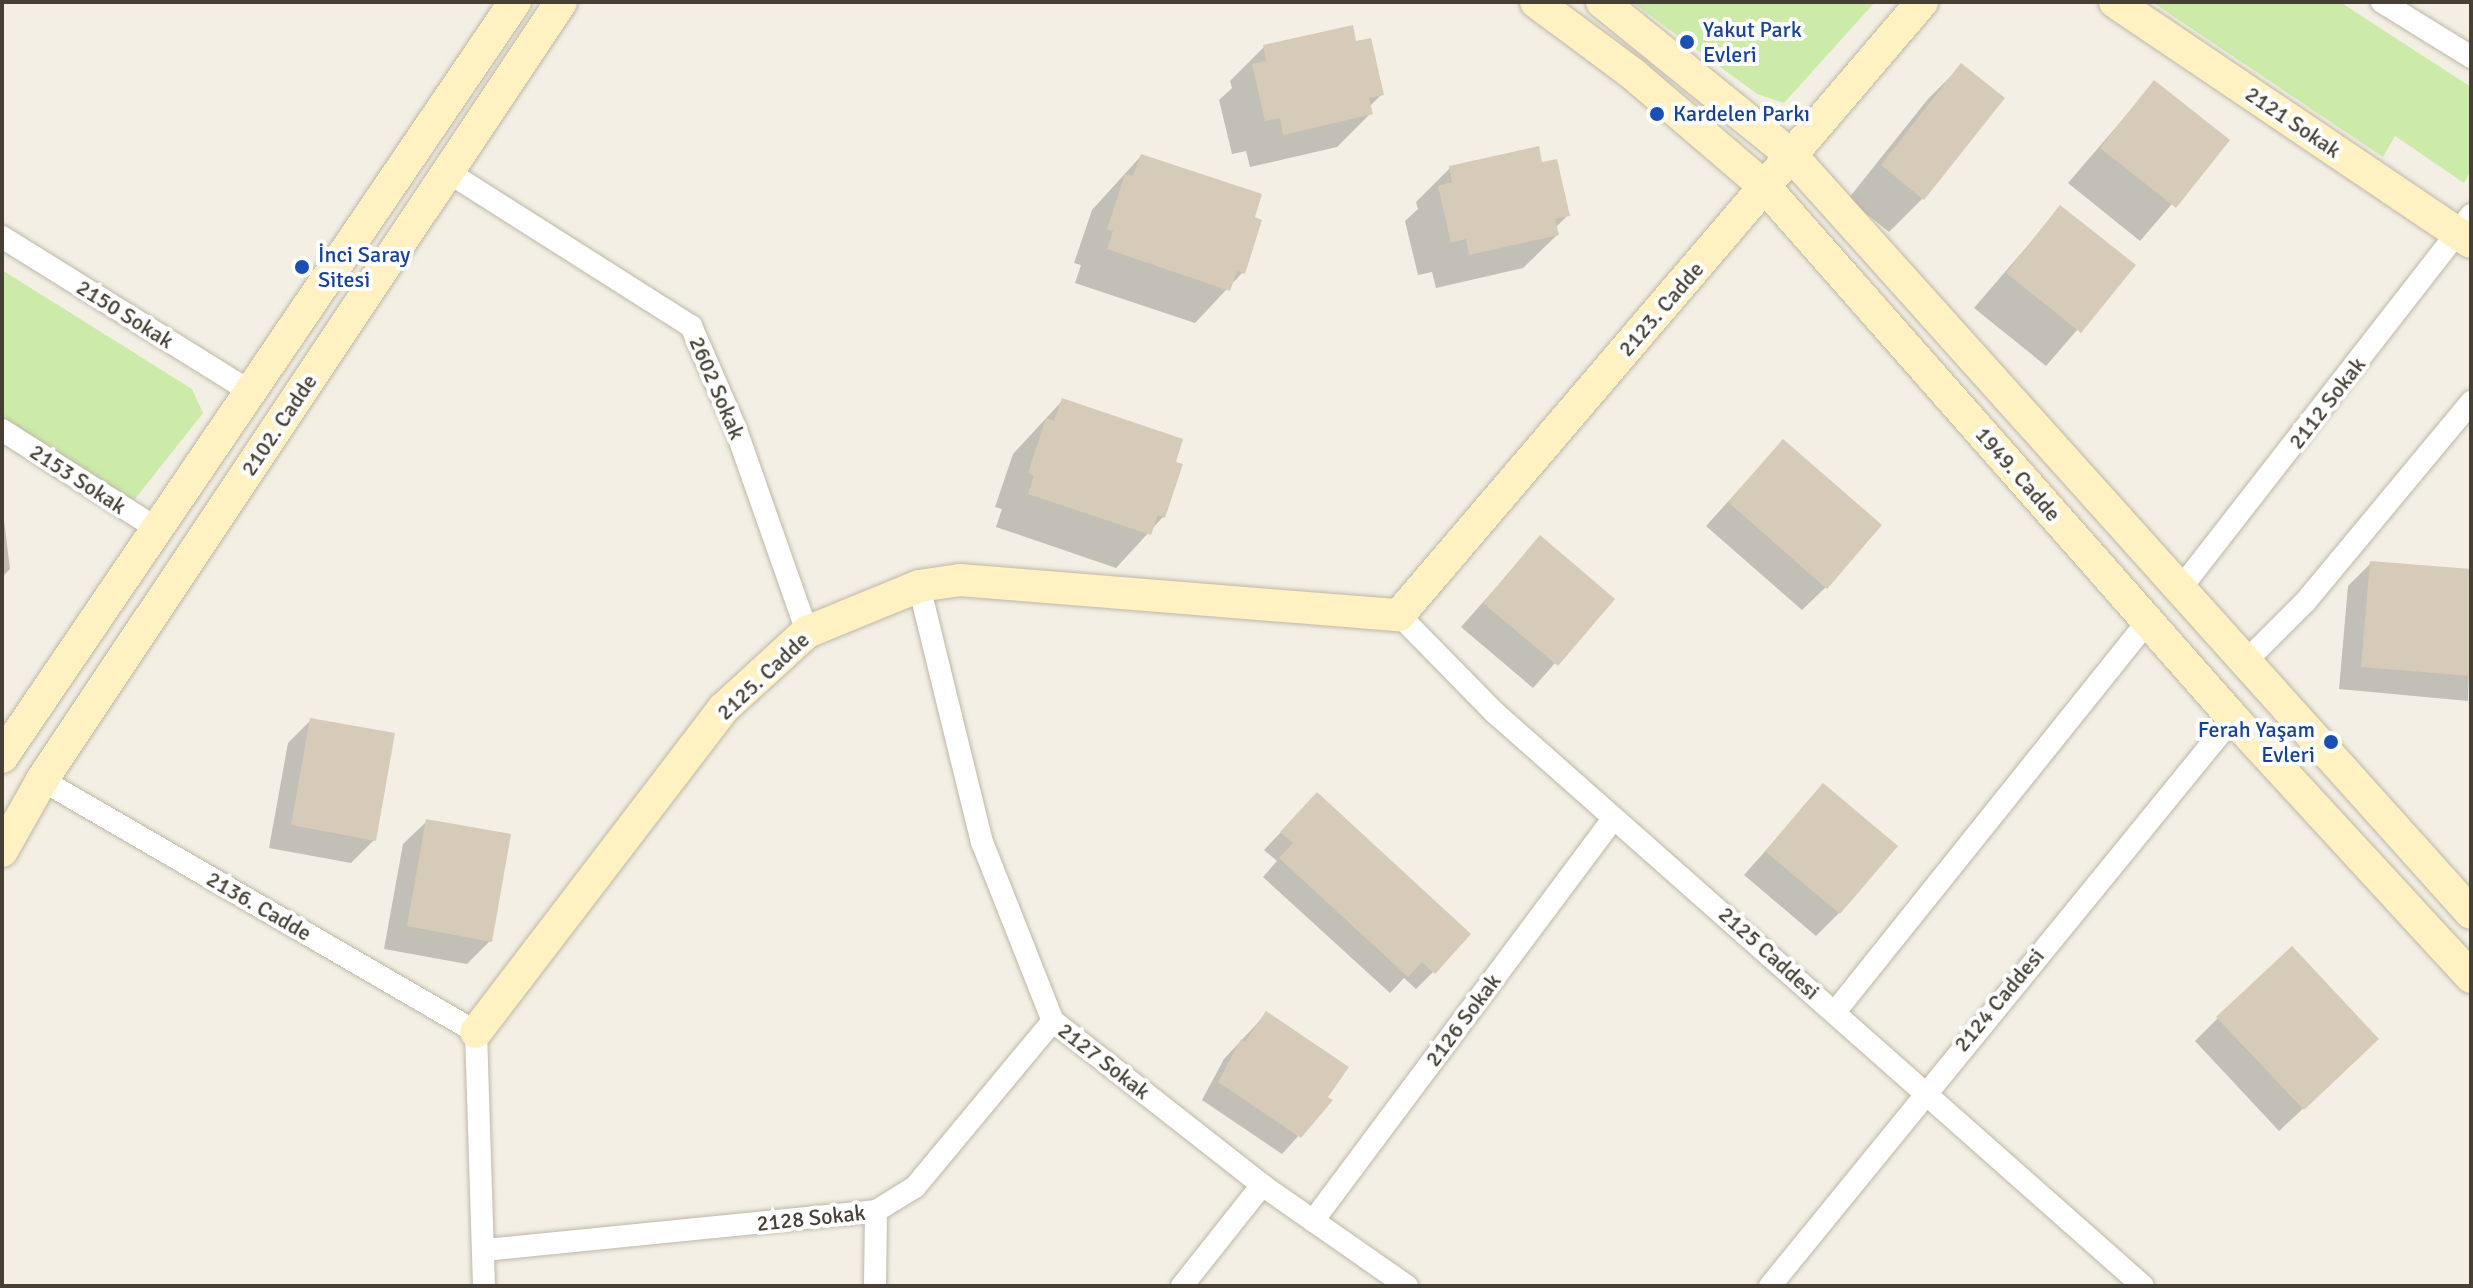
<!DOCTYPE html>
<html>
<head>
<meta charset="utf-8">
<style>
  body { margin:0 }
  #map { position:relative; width:2473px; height:1288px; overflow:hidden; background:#f3efe4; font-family:Signika,sans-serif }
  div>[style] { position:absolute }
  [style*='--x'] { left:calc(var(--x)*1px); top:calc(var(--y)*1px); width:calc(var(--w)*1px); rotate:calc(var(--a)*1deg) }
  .green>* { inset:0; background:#cceba9 }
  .shadow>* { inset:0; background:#0003 }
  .building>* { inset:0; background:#d6cbb8 }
  .roads { filter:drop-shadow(0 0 2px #bfb7a6) drop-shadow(0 0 2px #bfb7a6) }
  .street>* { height:22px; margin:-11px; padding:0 11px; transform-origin:11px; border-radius:11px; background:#fff }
  .secondary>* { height:32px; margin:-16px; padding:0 16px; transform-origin:16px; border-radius:16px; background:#fff1c2 }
  .dots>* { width:22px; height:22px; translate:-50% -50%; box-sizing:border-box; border:4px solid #fff; border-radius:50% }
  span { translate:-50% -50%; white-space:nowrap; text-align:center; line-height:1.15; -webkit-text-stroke:8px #fff; paint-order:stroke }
  .transit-label { font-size:22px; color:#164399 }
  .left { translate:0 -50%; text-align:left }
  .right { translate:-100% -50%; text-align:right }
  .street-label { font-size:22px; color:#463f33 }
  .frame { position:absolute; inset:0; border:4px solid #463f33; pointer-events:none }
</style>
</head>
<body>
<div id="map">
  <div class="green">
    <i style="clip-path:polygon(1632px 2px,1875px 2px,1784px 103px,1757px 94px)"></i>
    <i style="clip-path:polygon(2152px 2px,2340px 2px,2471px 87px,2471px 170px,2464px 183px,2395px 136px,2383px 157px)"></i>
    <i style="clip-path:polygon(2px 270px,192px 389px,203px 413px,135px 499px,115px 500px,2px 425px)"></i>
  </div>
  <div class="shadow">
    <i style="clip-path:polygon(1264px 47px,1382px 94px,1369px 107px,1371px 113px,1337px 147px,1250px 167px,1246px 151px,1232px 154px,1219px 100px,1232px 88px,1230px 81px)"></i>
    <i style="clip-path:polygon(1961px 66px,1923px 198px,1889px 232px,1848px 199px,1928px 99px)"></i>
    <i style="clip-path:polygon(2154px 83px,2227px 140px,2140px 241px,2068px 183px)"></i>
    <i style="clip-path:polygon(1141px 156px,1252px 219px,1243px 272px,1195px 323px,1075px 283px,1081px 265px,1074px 263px,1092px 210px)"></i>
    <i style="clip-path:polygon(1541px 164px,1568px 215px,1555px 228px,1557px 235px,1523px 268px,1436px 288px,1432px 272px,1418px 275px,1405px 221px,1418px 209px,1416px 202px,1450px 168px)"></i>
    <i style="clip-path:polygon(2060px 208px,2133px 265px,2046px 366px,1974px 308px)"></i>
    <i style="clip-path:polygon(1062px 401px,1173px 463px,1163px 517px,1116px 568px,996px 527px,1002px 509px,995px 507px,1013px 454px)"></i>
    <i style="clip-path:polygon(1783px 441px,1826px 587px,1802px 610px,1706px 526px)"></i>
    <i style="clip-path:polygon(2px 504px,10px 569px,2px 577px)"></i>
    <i style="clip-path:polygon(1540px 538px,1612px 599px,1533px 688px,1461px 627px)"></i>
    <i style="clip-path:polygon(2371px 563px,2471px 571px,2468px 701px,2339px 689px,2348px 586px)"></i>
    <i style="clip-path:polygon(311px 720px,374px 840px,351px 863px,269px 848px,288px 743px)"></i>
    <i style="clip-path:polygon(1823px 786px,1839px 913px,1816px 936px,1744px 875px)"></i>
    <i style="clip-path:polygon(1300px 812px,1433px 972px,1416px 989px,1404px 978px,1390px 993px,1263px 877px,1277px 861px,1264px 850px)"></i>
    <i style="clip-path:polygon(427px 821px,490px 941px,467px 964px,384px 949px,403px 844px)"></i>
    <i style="clip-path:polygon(1266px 1014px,1330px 1101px,1282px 1154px,1202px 1100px,1224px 1059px)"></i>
    <i style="clip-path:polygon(2218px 1018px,2353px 1062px,2279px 1131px,2195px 1041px)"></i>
  </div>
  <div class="building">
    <i style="clip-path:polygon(1353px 25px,1356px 41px,1371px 38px,1384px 95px,1369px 98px,1373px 114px,1283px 135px,1280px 118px,1265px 121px,1252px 64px,1266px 61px,1263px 45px)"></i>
    <i style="clip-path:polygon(1961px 63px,2005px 98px,1924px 200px,1881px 165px)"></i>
    <i style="clip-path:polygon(2154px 80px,2230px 140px,2176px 208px,2100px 148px)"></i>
    <i style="clip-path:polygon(1539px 146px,1542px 162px,1557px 159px,1570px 216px,1555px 219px,1559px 235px,1469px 255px,1466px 239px,1451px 243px,1438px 186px,1452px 182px,1449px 166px)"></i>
    <i style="clip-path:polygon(1141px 154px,1262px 194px,1255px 217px,1262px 220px,1245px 274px,1237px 271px,1230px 291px,1107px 249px,1113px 231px,1107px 229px,1125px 174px,1133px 176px)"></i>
    <i style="clip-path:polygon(2060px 205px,2136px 265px,2081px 333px,2006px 273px)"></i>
    <i style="clip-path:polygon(1062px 398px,1183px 439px,1176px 462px,1183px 464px,1165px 518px,1158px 515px,1151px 535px,1028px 494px,1034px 476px,1028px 473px,1046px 418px,1054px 421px)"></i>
    <i style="clip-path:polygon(1783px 439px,1882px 525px,1827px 589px,1728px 502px)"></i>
    <i style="clip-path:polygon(1540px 535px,1615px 599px,1558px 666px,1483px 603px)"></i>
    <i style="clip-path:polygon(2370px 561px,2471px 569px,2471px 676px,2361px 667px)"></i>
    <i style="clip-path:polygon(310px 718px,395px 733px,376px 841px,291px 825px)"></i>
    <i style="clip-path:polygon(1823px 783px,1898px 846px,1840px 914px,1765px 851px)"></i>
    <i style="clip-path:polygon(1317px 792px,1471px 934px,1435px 974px,1422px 962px,1408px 977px,1279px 858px,1293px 843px,1280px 832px)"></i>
    <i style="clip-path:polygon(426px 819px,511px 834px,492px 942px,407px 926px)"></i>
    <i style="clip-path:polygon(2292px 946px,2379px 1039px,2304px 1110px,2216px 1017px)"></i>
    <i style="clip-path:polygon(1266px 1011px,1349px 1067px,1328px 1097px,1333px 1100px,1301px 1138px,1218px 1082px,1241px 1039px,1245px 1042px)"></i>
  </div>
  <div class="roads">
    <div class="street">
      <i style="--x:2382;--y:2;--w:105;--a:31.7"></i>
      <i style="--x:448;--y:172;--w:288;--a:32.4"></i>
      <i style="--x:691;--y:326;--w:110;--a:66.5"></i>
      <i style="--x:735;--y:427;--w:217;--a:70.6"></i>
      <i style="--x:2;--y:237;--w:290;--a:31.9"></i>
      <i style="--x:2;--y:430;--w:180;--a:32.5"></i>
      <i style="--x:919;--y:586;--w:264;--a:76.2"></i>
      <i style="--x:982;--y:842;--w:193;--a:68.4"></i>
      <i style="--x:1053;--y:1021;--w:266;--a:38.1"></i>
      <i style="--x:1262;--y:1185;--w:177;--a:34.9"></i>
      <i style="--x:2180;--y:589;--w:474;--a:-52.1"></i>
      <i style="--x:1399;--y:615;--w:136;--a:45.6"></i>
      <i style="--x:1494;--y:712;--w:866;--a:41.49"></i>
      <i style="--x:2245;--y:662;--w:86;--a:-45"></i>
      <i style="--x:2306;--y:601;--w:259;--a:-50.3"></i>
      <i style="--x:42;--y:780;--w:502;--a:30.14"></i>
      <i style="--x:476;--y:1032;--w:254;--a:88.2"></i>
      <i style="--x:1835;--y:1012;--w:501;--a:-51.32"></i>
      <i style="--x:1313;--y:1221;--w:502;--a:-53.27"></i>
      <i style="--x:485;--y:1250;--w:393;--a:-5.7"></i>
      <i style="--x:876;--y:1211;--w:46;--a:-31.6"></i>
      <i style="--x:915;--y:1187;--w:216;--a:-50.3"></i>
      <i style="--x:875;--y:1286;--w:75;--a:-89.2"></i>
      <i style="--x:1182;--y:1286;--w:129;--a:-51.6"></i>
      <i style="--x:1770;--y:1286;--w:733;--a:-50.82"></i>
    </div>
    <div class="secondary">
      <i style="--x:1536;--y:2;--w:121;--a:36.6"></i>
      <i style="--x:1633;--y:74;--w:174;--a:40.6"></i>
      <i style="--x:1765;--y:187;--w:708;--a:48.61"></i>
      <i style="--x:2233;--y:718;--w:352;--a:47.4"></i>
      <i style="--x:1602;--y:2;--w:243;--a:39"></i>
      <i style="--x:1791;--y:155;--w:1018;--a:48.1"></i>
      <i style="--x:2115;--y:2;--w:429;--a:34"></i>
      <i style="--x:2;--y:757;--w:913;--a:-55.81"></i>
      <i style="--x:2;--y:851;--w:81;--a:-60.6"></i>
      <i style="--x:42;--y:780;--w:935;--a:-56.29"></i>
      <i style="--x:476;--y:1032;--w:408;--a:-52.6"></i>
      <i style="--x:724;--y:708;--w:113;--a:-42.5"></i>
      <i style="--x:807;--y:632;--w:121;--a:-22.3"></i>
      <i style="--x:919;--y:586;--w:41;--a:-8.3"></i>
      <i style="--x:960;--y:580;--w:440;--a:4.6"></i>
      <i style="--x:1399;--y:615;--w:806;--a:-49.53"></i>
    </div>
  </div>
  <div class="dots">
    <i style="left:1687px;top:42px;background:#1a4fb4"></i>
    <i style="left:1657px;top:114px;background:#1a4fb4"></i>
    <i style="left:302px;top:267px;background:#1a4fb4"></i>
    <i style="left:2331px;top:742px;background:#1a4fb4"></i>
  </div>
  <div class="transit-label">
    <span class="left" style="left:1703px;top:42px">Yakut Park<br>Evleri</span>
    <span class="left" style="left:1673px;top:114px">Kardelen Parkı</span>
    <span class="left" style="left:318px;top:267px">İnci Saray<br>Sitesi</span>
    <span class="right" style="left:2315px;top:742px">Ferah Yaşam<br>Evleri</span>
  </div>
  <div class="street-label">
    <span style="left:2293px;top:122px;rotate:34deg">2121 Sokak</span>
    <span style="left:1661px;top:309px;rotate:-49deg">2123. Cadde</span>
    <span style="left:125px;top:314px;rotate:32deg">2150 Sokak</span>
    <span style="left:717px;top:388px;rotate:67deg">2602 Sokak</span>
    <span style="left:2327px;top:403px;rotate:-52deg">2112 Sokak</span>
    <span style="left:279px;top:425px;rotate:-56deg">2102. Cadde</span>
    <span style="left:2018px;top:474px;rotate:49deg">1949. Cadde</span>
    <span style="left:78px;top:479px;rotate:33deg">2153 Sokak</span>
    <span style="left:763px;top:676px;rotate:-43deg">2125. Cadde</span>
    <span style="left:259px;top:906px;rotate:30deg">2136. Cadde</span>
    <span style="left:1769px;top:953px;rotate:42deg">2125 Caddesi</span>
    <span style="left:1999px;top:1000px;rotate:-50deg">2124 Caddesi</span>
    <span style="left:1463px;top:1020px;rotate:-53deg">2126 Sokak</span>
    <span style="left:1104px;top:1061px;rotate:38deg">2127 Sokak</span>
    <span style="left:811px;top:1218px;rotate:-6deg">2128 Sokak</span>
  </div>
  <div class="frame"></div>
</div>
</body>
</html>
